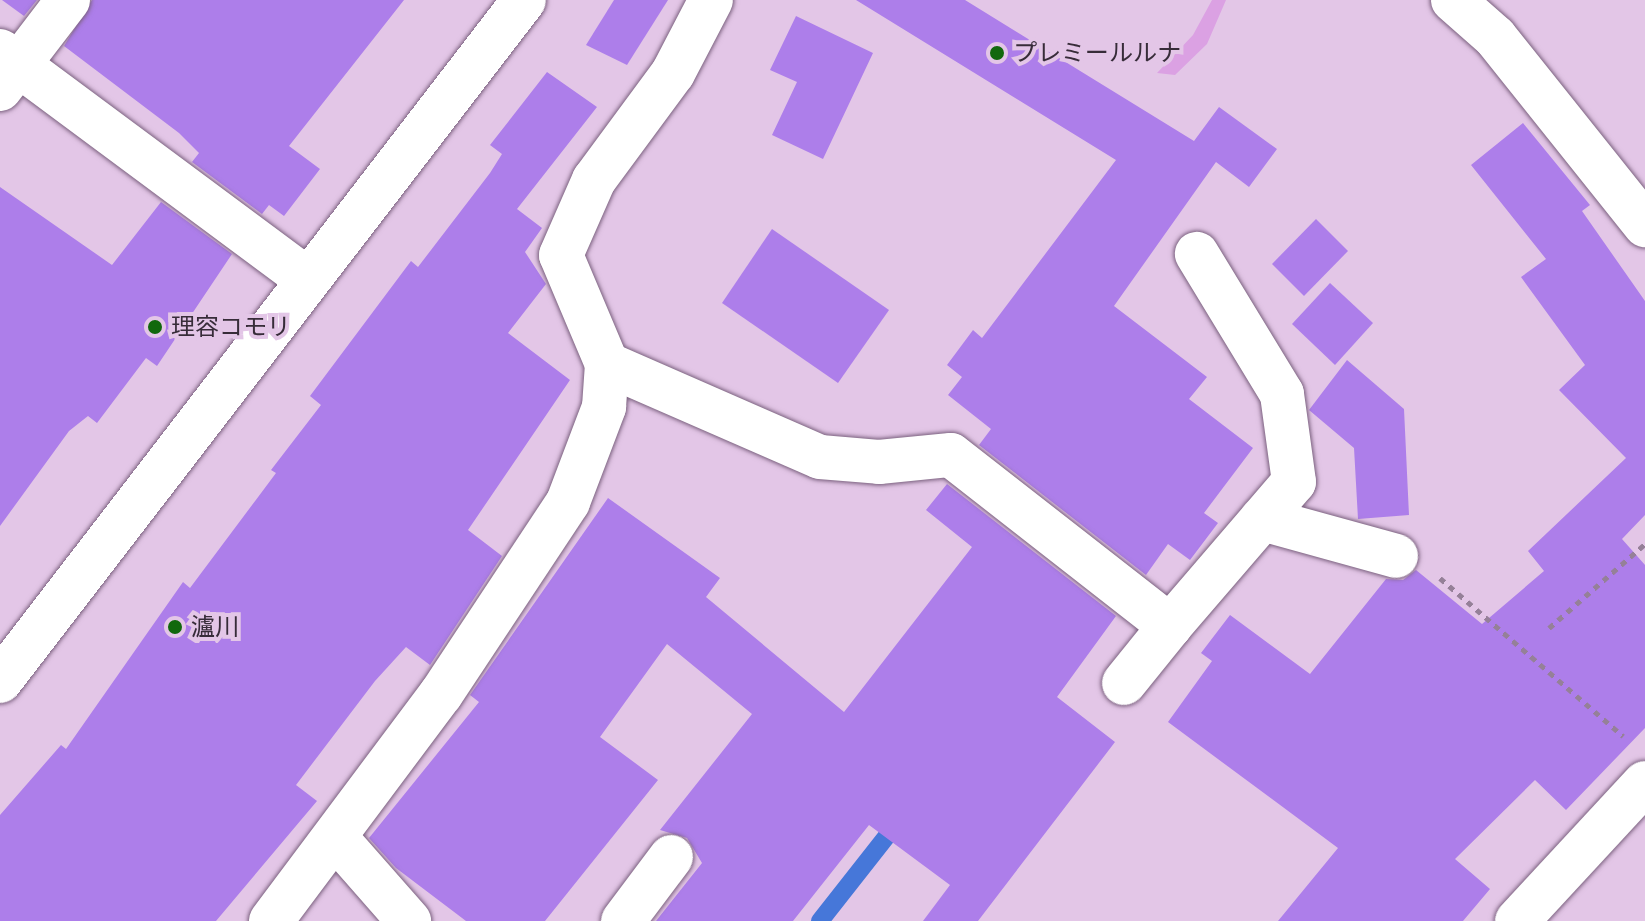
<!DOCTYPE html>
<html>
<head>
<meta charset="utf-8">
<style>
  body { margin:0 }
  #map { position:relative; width:1645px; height:921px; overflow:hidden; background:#e3c6e7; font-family:"DM Sans","Noto Sans JP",sans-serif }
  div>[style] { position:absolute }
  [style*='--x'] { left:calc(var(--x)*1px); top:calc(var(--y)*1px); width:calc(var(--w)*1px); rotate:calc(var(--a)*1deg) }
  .green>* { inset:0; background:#dba1e3 }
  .stream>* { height:18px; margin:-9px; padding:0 9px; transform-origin:9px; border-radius:9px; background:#4677d9 }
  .building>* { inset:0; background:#ad7eea }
  .path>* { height:5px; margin-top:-2.5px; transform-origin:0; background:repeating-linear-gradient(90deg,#958098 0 6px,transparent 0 12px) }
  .roads { filter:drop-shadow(0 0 2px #7b617f) drop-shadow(0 0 2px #7b617f) }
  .minor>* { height:44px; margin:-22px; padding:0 22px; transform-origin:22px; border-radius:22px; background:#fff }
  .tertiary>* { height:44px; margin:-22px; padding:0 22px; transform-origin:22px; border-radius:22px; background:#fff }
  .secondary>* { height:44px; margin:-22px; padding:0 22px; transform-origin:22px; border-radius:22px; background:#fff }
  .dots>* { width:22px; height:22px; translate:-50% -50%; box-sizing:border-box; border:4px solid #e3c6e7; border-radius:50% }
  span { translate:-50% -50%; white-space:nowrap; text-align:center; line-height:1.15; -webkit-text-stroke:8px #e3c6e7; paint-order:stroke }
  .poi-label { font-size:24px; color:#372c39 }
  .left { translate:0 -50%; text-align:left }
</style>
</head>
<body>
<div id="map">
  <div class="green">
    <i style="clip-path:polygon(1212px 0,1226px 0,1207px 44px,1175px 75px,1157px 73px,1193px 35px)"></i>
  </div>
  <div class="stream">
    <i style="--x:820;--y:921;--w:131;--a:-51.8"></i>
  </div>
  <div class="building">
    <i style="clip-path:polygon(2px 0,37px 0,24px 16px)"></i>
    <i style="clip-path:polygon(92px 0,404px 0,289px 146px,320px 169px,284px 216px,269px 205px,262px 214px,192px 162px,199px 153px,179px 133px,64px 46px)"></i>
    <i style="clip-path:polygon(614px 0,668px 0,627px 65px,586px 45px)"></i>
    <i style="clip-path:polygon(856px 0,965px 0,1194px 141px,1219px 107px,1277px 149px,1249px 187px,1216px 162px,1114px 306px,1207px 377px,1189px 399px,1253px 448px,1204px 513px,1218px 523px,1190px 560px,1168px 544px,1146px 575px,979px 445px,991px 429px,948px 395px,962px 377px,947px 365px,973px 330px,982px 338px,1116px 160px)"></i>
    <i style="clip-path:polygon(796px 16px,873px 53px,823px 159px,772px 135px,797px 82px,770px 70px)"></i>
    <i style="clip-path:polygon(547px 72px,597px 107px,517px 209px,542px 228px,525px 252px,546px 284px,508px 333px,570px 380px,468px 530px,502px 556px,430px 665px,406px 647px,375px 681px,296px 785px,317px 801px,216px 921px,0 921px,0 815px,61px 745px,66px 749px,183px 582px,190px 588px,276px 473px,271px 470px,321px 405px,310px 396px,411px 261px,418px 267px,490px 173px,502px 154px,490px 145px)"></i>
    <i style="clip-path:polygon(1523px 123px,1590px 205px,1582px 211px,1645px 301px,1645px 515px,1622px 539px,1645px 565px,1645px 728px,1566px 810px,1535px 780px,1455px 859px,1490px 889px,1463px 921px,1278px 921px,1338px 848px,1168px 722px,1212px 661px,1201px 653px,1230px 615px,1310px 674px,1386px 579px,1403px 580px,1416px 570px,1482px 624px,1544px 571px,1528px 551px,1626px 458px,1559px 390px,1585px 365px,1521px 277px,1546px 259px,1471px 165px)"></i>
    <i style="clip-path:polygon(0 187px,112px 265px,161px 202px,232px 254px,157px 366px,146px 358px,97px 423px,88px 416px,69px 431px,0 526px)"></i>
    <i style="clip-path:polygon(1316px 219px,1348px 251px,1304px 296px,1272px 264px)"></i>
    <i style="clip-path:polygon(772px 229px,889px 310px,838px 383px,722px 303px)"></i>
    <i style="clip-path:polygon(1330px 283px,1373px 323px,1335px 365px,1292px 324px)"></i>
    <i style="clip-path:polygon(1347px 360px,1404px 409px,1409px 515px,1358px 519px,1354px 448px,1309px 410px)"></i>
    <i style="clip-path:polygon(947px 484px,1116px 616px,1057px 697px,1115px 742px,978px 921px,923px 921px,950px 885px,869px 825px,793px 921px,656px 921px,702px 863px,687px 838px,660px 830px,752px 714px,667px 644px,600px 737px,658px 780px,545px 921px,466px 921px,396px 868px,369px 838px,479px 702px,470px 695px,608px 498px,720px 578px,706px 597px,844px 712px,972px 547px,926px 510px)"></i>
  </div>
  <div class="path">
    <i style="--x:1440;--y:578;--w:242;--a:40.8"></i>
    <i style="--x:1549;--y:628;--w:128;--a:-41.2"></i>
  </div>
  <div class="roads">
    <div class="minor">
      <i style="--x:1453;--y:0;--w:56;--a:41.4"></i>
      <i style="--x:1495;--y:37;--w:241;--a:51.4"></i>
      <i style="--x:0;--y:51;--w:382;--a:36.6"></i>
      <i style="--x:0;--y:89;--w:112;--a:-52.6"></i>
      <i style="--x:607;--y:364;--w:232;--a:23.6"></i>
      <i style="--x:820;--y:457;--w:59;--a:4.8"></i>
      <i style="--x:879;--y:462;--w:72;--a:-5.6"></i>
      <i style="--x:951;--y:455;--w:278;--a:38"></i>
      <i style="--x:1170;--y:626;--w:190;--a:-49.3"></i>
      <i style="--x:1294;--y:482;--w:89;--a:-97.8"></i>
      <i style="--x:1282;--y:394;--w:164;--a:-121.3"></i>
      <i style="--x:1262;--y:519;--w:139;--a:15.4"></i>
      <i style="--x:1124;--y:683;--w:73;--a:-51.1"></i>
      <i style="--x:336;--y:838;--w:111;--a:48.7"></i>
      <i style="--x:271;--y:921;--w:284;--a:-53.2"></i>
      <i style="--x:441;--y:694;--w:230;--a:-56.5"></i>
      <i style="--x:568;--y:502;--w:102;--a:-69.2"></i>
      <i style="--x:604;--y:407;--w:43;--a:-86"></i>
      <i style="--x:607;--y:364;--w:118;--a:-112.9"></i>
      <i style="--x:561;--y:255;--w:82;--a:-66.3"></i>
      <i style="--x:594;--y:180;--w:133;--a:-53.6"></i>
      <i style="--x:673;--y:73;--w:82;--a:-62.5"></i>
      <i style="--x:623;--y:921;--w:80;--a:-53.1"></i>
    </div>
    <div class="tertiary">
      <i style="--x:0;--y:681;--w:859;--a:-52.42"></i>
    </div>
    <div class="secondary">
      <i style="--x:1517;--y:921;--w:188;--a:-47.2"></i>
    </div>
  </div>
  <div class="dots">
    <i style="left:997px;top:53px;background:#11680d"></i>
    <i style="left:155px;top:327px;background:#11680d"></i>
    <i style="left:175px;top:627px;background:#11680d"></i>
  </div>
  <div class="poi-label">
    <span class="left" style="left:1013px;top:53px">プレミールルナ</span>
    <span class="left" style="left:171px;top:327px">理容コモリ</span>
    <span class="left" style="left:191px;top:627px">瀘川</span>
  </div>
</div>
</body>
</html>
